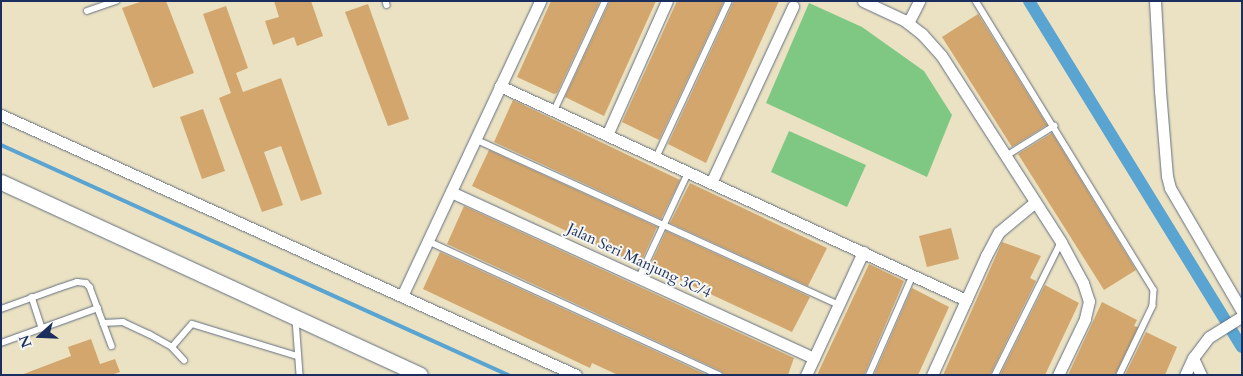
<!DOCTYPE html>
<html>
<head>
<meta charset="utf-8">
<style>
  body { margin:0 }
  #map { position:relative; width:1243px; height:376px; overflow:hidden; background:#eae2c2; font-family:Cardo,serif }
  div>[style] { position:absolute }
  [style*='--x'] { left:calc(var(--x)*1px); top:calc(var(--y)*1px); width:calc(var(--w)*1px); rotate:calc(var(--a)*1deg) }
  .green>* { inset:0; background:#7fc884 }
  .stream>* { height:4px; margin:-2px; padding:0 2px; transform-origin:2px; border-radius:2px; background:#5aa4d1 }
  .canal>* { height:12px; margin:-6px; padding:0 6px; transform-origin:6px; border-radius:6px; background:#5aa4d1 }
  .building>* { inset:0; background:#d3a66d }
  .roads { filter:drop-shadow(0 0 1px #636e81) drop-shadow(0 0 1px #636e81) }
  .service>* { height:5.5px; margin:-2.75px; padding:0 2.75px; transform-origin:2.75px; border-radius:2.75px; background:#fff }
  .minor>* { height:11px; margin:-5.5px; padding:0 5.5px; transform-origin:5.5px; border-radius:5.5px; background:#fff }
  .tertiary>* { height:15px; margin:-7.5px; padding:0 7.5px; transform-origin:7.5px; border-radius:7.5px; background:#fff }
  span { translate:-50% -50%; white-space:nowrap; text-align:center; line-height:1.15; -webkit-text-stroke:4px #f6f6f2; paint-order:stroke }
  .street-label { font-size:15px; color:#1b2f5e }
  .frame { position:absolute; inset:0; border:2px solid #1b2f5e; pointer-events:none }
  .north { position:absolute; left:15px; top:311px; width:50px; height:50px; -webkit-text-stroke:4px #f6f6f2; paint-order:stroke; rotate:250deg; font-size:14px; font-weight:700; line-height:20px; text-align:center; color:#1b2f5e }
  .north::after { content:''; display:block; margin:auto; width:18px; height:22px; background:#1b2f5e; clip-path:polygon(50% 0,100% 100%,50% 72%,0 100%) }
</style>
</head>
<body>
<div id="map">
  <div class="green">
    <i style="clip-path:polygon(809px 3px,862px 27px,924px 71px,952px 115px,927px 177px,766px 103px)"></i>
    <i style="clip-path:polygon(789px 131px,866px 165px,847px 207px,771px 172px)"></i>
  </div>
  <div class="stream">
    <i style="--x:1;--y:145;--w:557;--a:24.4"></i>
  </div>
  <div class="canal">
    <i style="--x:1029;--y:1;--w:406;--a:58.4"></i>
  </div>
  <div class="building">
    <i style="clip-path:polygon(143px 1px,166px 1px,194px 73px,153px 88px,122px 8px)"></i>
    <i style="clip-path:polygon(274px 1px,311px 1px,323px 36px,297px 46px,294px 37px,273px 45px,265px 21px,279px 17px)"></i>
    <i style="clip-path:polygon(551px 1px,600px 1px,557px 93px,554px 94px,517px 77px)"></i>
    <i style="clip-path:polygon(610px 1px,656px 1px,604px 116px,565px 97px)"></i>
    <i style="clip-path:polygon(677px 1px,724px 1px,659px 140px,622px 122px)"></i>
    <i style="clip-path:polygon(734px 1px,779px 1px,706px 163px,668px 144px)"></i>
    <i style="clip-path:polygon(368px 4px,409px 119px,388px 126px,345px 12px)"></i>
    <i style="clip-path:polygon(226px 6px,248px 68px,236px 73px,243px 92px,281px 78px,322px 194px,301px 201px,281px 146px,264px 152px,283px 205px,262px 212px,219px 98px,231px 93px,203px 14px)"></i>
    <i style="clip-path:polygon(978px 14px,1047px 125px,1012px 147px,942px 37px)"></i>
    <i style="clip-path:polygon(513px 100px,680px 180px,661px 219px,494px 142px)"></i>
    <i style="clip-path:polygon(203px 109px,225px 171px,202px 179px,180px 117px)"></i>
    <i style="clip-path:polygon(1052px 133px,1136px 270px,1104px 290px,1018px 154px)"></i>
    <i style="clip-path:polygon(489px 150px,657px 227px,641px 262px,638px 265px,472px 186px)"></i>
    <i style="clip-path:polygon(690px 183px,827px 248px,808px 286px,670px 223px)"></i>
    <i style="clip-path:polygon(464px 206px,794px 358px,788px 375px,724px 375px,721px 371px,447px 244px)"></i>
    <i style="clip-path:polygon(951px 228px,959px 259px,927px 267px,919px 236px)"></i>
    <i style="clip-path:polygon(666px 231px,810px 297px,792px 332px,650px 266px)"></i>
    <i style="clip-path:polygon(1002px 242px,1041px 256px,1030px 278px,1036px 281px,990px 375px,943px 375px)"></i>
    <i style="clip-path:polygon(440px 252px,707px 375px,618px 375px,592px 363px,590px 368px,423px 289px)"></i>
    <i style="clip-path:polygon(869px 264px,904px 281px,864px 375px,817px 375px)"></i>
    <i style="clip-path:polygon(1045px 285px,1079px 303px,1045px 375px,1000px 375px)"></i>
    <i style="clip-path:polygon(912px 288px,949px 307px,918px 375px,874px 375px)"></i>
    <i style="clip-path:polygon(1102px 302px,1137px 320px,1134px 326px,1138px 327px,1115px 375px,1068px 375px)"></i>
    <i style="clip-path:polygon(1146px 332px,1177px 347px,1165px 375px,1125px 375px)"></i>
    <i style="clip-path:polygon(91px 339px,100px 364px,115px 359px,120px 372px,111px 375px,21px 375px,71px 356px,68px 347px)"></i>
  </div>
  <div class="roads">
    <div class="service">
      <i style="--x:386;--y:1;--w:4;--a:76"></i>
      <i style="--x:976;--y:1;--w:339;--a:58.4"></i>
      <i style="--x:1154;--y:290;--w:16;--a:94"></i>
      <i style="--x:1153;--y:306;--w:76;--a:115.6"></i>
      <i style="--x:87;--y:11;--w:31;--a:-19"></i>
      <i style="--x:554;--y:111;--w:121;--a:-65.1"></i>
      <i style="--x:475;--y:139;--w:400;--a:24.5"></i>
      <i style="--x:1006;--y:156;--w:57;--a:-32"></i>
      <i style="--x:656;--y:158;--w:173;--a:-65.1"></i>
      <i style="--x:428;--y:241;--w:320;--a:24.7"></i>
      <i style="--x:639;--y:278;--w:116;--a:-65"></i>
      <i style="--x:32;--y:297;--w:32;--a:72"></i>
      <i style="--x:1;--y:309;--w:62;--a:-19.9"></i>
      <i style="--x:59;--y:288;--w:19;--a:-18"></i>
      <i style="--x:77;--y:282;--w:9;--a:6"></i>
      <i style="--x:86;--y:283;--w:6;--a:45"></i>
      <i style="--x:90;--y:287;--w:63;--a:69.6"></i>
      <i style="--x:296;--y:320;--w:55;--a:85.8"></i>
      <i style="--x:103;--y:323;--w:20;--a:-3"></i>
      <i style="--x:123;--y:322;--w:29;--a:25"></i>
      <i style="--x:149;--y:334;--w:26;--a:29"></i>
      <i style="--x:172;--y:347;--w:18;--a:47"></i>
      <i style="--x:1;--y:343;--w:103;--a:-19.8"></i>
      <i style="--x:172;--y:347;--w:30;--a:-49"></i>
      <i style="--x:192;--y:324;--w:110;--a:16.9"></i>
      <i style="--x:869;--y:375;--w:109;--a:-66.3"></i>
      <i style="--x:995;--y:375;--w:148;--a:-63.6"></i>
    </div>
    <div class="minor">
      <i style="--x:863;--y:1;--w:45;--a:24.9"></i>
      <i style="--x:904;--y:20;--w:23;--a:38"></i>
      <i style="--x:922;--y:34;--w:28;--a:48"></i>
      <i style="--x:941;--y:55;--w:222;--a:57.3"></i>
      <i style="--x:1061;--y:242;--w:47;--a:61.8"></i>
      <i style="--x:1083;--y:283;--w:19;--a:72"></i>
      <i style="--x:1089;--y:301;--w:18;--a:103"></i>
      <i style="--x:1085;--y:319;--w:62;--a:115.7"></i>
      <i style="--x:1155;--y:1;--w:90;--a:86.8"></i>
      <i style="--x:1160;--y:91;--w:85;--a:85.3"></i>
      <i style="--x:1167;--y:176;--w:12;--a:76"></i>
      <i style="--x:1170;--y:188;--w:143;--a:59.7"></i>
      <i style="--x:908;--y:23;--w:25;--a:-63"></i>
      <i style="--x:500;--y:86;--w:513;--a:24.67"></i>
      <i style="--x:1;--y:115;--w:631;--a:24.33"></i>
      <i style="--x:607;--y:135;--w:147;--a:-65.9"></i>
      <i style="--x:711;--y:183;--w:195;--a:-65.1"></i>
      <i style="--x:451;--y:192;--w:399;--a:24.6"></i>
      <i style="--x:402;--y:296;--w:326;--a:-64.9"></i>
      <i style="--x:1193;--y:358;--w:26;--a:-53"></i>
      <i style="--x:1209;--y:337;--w:39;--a:-32"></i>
      <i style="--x:806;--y:375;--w:136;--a:-65.1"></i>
      <i style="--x:932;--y:375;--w:131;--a:-65.6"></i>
      <i style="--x:986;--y:256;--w:27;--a:-62"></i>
      <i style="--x:999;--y:232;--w:47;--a:-39.8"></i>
      <i style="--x:1185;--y:375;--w:19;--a:-65"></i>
      <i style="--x:1193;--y:358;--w:19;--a:65"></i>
    </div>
    <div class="tertiary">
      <i style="--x:1;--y:182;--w:461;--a:24.7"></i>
    </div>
  </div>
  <div class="street-label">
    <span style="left:639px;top:261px;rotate:25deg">Jalan Seri Manjung 3C/4</span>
  </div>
  <div class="frame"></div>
  <div class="north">N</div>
</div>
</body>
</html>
